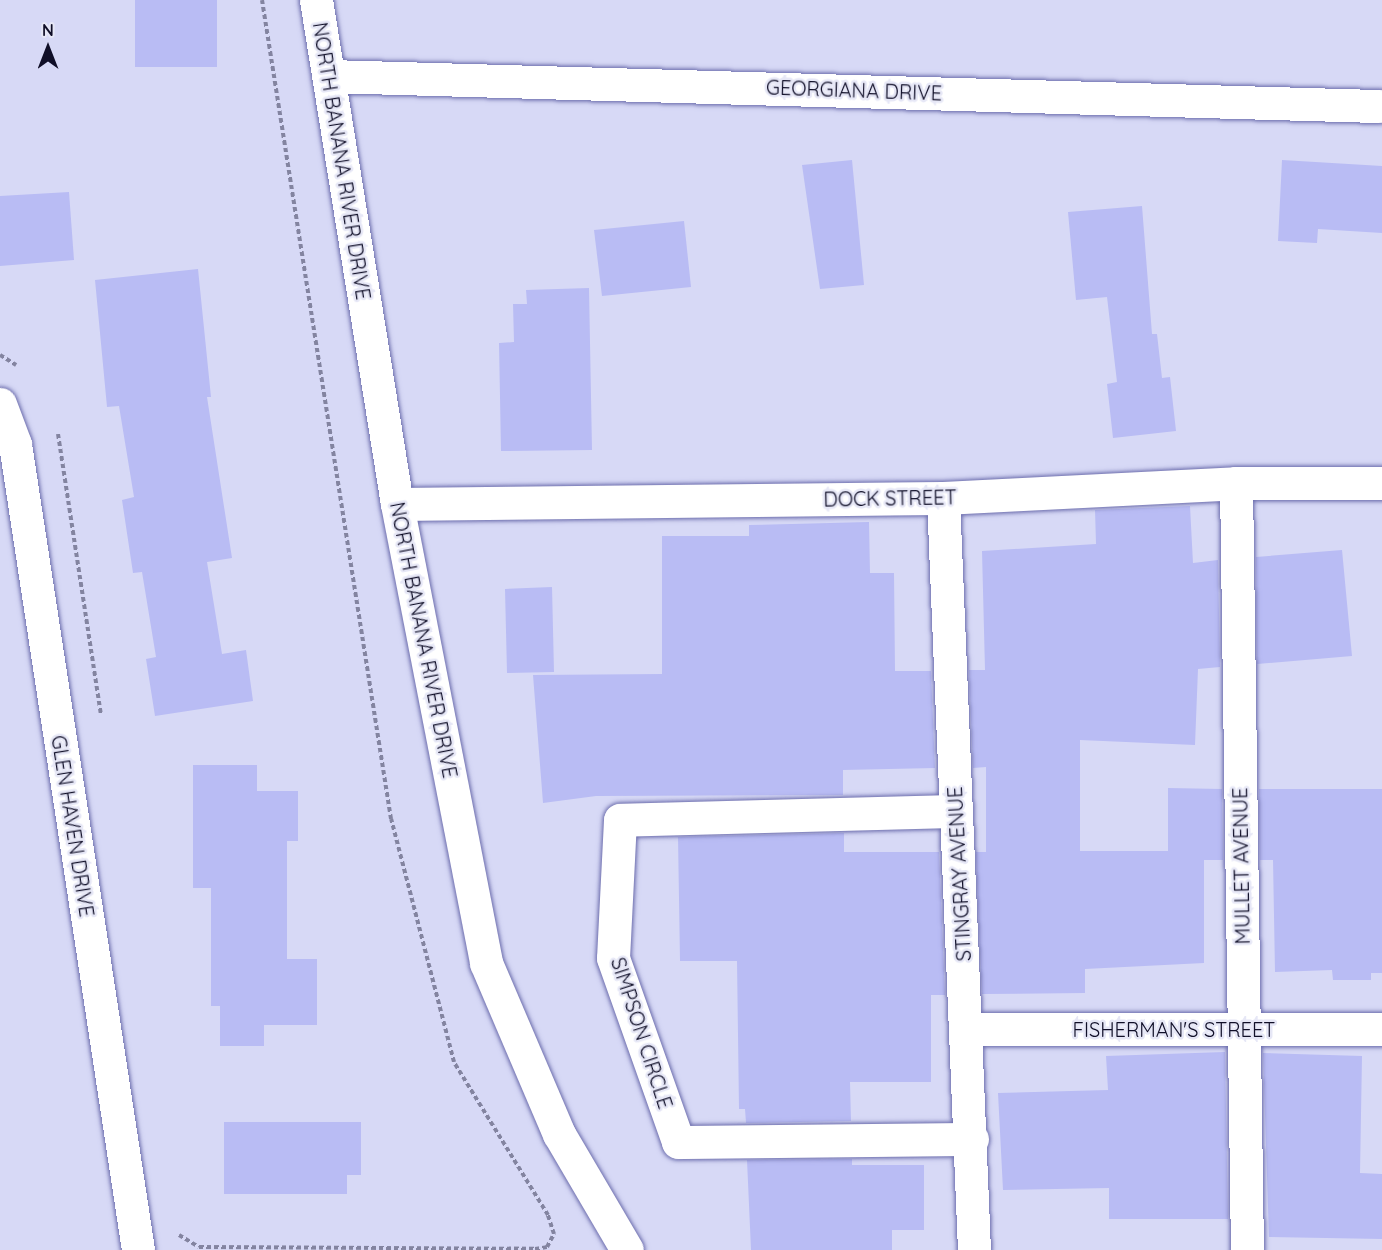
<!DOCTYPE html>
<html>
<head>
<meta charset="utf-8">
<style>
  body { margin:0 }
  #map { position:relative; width:1382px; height:1250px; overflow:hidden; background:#d7d9f6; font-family:Quicksand,sans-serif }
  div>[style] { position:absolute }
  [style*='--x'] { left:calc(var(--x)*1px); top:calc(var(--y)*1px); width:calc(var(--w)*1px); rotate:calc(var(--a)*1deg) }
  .building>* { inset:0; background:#b9bcf4 }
  .path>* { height:4px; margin-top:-2px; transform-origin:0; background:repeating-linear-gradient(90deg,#8384a0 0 4.5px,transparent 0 7.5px) }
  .roads { filter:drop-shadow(0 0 2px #6c6dad) drop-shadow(0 0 2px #6c6dad) }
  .street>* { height:33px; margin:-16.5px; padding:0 16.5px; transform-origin:16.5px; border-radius:16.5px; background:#fff }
  .secondary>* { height:33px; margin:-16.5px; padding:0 16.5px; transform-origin:16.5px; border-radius:16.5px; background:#fff }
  span { translate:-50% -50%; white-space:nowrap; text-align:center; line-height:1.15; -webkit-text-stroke:5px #e6e7f6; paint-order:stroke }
  .street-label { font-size:20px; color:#100f28 }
  .north { position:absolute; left:18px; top:18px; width:60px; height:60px; -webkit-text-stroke:4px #e6e7f6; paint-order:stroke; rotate:0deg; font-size:16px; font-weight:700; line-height:24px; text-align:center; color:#100f28 }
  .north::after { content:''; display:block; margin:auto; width:21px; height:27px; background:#100f28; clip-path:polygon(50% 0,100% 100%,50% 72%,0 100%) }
</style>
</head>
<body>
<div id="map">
  <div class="building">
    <i style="clip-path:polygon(135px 0,217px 0,217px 67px,135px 67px)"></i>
    <i style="clip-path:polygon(852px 160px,864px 285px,820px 289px,802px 165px)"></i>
    <i style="clip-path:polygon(1282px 160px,1382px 166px,1382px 233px,1318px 229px,1317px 243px,1278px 241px)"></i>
    <i style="clip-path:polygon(69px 192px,74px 260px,0 266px,0 196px)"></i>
    <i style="clip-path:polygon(1142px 206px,1152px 334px,1157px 334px,1162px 378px,1170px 377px,1176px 431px,1113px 438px,1107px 384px,1117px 382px,1107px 297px,1076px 300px,1068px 212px)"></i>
    <i style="clip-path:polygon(684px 221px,691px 287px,602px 296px,594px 230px)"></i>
    <i style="clip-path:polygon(198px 269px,211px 397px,207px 397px,232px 558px,207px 562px,222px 654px,246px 650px,253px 701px,155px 716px,146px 659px,156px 657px,142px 572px,133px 573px,122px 500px,134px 497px,119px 406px,107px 407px,95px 280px)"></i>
    <i style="clip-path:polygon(589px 288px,592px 450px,501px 451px,499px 343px,514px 342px,513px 304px,527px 304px,526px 290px)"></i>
    <i style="clip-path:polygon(1190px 506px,1193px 563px,1218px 560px,1220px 667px,1198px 669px,1195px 745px,1080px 740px,1080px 851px,1168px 851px,1168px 788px,1222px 789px,1223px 860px,1204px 860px,1204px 963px,1085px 969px,1085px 993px,982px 994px,976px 852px,986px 852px,986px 767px,973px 768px,969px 670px,985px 670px,982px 551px,1096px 544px,1095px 510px)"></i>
    <i style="clip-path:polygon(869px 522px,870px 573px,894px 573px,895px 671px,931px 671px,935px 768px,843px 770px,843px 795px,596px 796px,543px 803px,533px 675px,662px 674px,662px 536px,749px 536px,749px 525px)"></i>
    <i style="clip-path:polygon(1342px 550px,1352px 656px,1257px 664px,1256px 557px)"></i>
    <i style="clip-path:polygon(552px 587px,554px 672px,507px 673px,505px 589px)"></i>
    <i style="clip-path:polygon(193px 765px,257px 765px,257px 791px,298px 791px,298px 841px,287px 841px,287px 959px,317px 959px,317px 1025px,264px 1025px,264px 1046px,220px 1046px,220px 1006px,211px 1006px,211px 888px,193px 888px)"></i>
    <i style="clip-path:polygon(1259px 789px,1382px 789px,1382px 973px,1371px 973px,1371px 980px,1333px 980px,1332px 970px,1275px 972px,1273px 860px,1260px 860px)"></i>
    <i style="clip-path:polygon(844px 833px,844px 852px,939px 852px,945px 995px,931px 995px,931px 1082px,850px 1082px,851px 1121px,746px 1123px,745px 1109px,739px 1109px,737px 961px,680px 961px,678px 837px)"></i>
    <i style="clip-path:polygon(1225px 1052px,1228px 1219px,1109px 1219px,1109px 1188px,1003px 1190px,998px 1093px,1108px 1090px,1106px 1056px)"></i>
    <i style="clip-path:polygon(1263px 1053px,1362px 1056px,1360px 1173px,1382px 1174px,1382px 1239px,1269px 1237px)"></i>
    <i style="clip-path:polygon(224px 1122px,361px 1122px,361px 1175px,347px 1175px,347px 1194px,224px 1194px)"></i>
    <i style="clip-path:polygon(852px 1159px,852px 1165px,924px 1165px,924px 1230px,892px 1230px,892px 1250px,751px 1250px,747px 1160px)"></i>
  </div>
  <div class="path">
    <i style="--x:0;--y:355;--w:19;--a:32"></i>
    <i style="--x:58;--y:434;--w:283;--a:81.3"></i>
    <i style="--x:179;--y:1235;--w:23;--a:31"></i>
    <i style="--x:199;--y:1247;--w:336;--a:0.3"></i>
    <i style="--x:535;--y:1249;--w:12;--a:-9"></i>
    <i style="--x:547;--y:1247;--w:15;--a:-62"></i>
    <i style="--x:554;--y:1234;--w:20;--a:-108"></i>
    <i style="--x:548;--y:1215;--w:180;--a:-121.6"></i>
    <i style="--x:454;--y:1062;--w:251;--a:-104.5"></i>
    <i style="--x:391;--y:819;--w:829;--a:-98.95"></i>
  </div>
  <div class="roads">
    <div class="street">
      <i style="--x:329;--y:76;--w:1050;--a:1.64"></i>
      <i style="--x:0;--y:404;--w:43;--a:69.4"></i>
      <i style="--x:15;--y:444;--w:815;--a:81.32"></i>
      <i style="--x:1236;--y:483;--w:767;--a:89.18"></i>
      <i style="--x:943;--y:498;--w:753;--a:87.64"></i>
      <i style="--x:397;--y:504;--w:546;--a:-0.63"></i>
      <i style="--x:943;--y:498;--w:293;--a:-2.9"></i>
      <i style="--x:1236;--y:483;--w:146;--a:0"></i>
      <i style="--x:955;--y:811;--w:335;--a:178.5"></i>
      <i style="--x:620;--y:820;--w:138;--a:92.9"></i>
      <i style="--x:613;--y:958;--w:195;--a:70.5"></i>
      <i style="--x:678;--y:1142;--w:294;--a:-0.6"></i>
      <i style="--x:967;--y:1029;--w:415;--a:0"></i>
    </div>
    <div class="secondary">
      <i style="--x:316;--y:0;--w:510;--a:80.87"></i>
      <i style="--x:397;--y:504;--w:468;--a:79"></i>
      <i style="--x:486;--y:963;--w:186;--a:66.9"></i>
      <i style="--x:559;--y:1134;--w:134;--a:59.6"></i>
    </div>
  </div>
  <div class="street-label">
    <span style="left:854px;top:90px;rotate:2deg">GEORGIANA DRIVE</span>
    <span style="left:342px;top:161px;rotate:81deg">NORTH BANANA RIVER DRIVE</span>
    <span style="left:890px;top:498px;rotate:-1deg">DOCK STREET</span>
    <span style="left:424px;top:640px;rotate:79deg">NORTH BANANA RIVER DRIVE</span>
    <span style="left:73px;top:826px;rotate:81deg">GLEN HAVEN DRIVE</span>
    <span style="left:1241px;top:866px;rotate:-91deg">MULLET AVENUE</span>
    <span style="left:959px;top:874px;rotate:-93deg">STINGRAY AVENUE</span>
    <span style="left:1174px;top:1029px">FISHERMAN'S STREET</span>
    <span style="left:642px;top:1033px;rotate:72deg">SIMPSON CIRCLE</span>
  </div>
  <div class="north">N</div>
</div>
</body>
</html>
